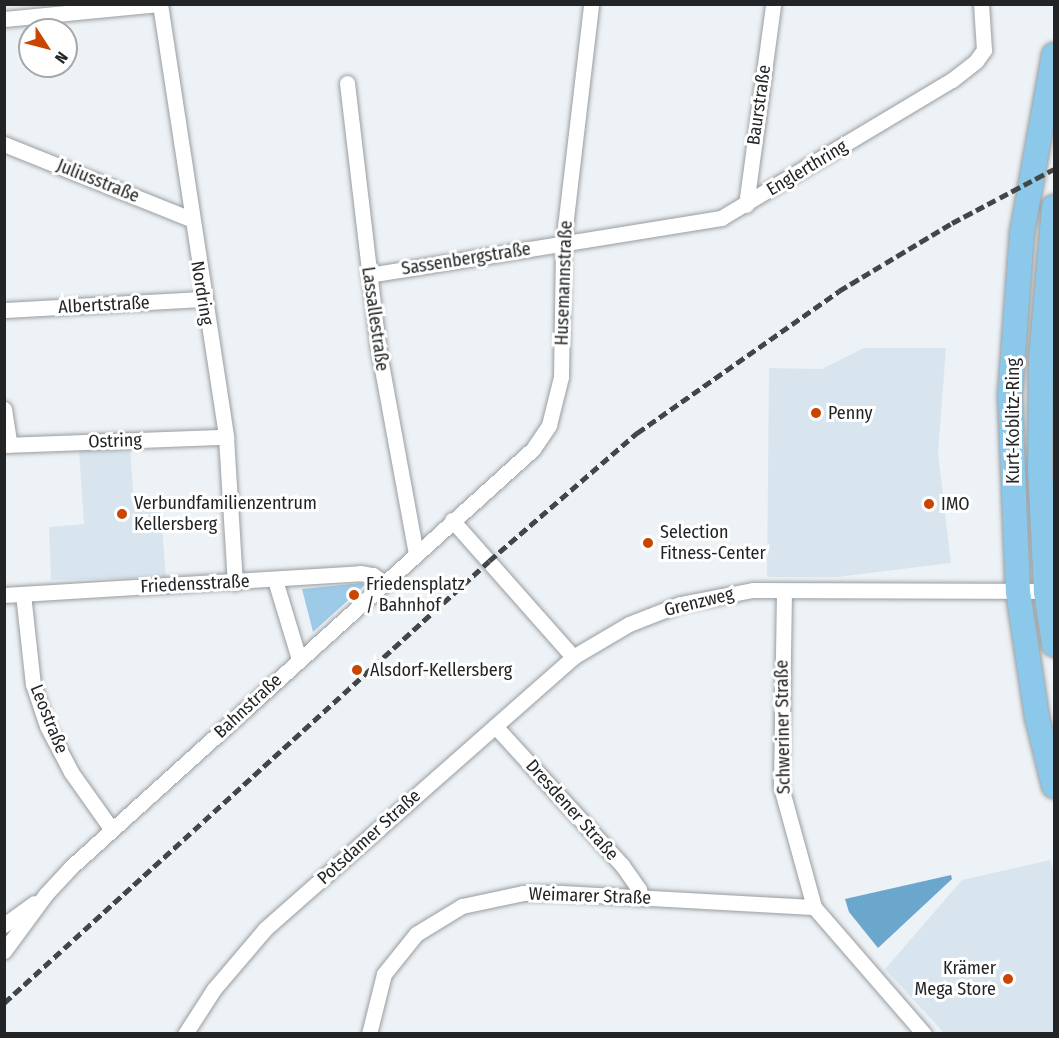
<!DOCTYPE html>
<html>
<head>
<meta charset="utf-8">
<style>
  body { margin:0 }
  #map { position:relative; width:1059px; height:1038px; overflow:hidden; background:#edf2f6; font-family:"Fira Sans Condensed",sans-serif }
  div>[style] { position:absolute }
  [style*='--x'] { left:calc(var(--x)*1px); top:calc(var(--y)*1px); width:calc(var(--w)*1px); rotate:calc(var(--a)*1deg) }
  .built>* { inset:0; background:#d9e5ee }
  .green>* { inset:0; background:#9dcae7 }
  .water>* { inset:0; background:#6ba7cc }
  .roads { filter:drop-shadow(0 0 2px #989da0) drop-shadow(0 0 2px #989da0) }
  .street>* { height:15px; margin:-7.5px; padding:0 7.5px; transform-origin:7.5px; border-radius:7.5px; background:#fff }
  .primary>* { height:24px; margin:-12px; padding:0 12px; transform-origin:12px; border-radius:12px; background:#8bc8ea }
  .rail>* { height:4.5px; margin-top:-2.25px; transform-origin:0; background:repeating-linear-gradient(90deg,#434647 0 9px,transparent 0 13.5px) }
  .dots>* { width:16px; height:16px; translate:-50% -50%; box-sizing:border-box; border:3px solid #fff; border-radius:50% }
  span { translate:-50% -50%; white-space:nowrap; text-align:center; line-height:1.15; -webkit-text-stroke:6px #fff; paint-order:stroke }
  .street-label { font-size:18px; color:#222425 }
  .poi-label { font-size:18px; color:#222425 }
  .left { translate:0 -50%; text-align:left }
  .right { translate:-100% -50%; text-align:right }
  .frame { position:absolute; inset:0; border:6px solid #222425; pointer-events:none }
  .north { position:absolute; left:18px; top:18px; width:60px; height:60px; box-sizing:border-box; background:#fff; border:2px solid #a7a7a8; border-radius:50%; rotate:126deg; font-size:16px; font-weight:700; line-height:24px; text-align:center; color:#222425 }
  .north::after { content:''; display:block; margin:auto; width:21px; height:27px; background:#ca4500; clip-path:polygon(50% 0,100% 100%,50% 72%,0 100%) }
</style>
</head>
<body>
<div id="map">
  <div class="built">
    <i style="clip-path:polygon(864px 348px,946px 348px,938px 453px,951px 563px,838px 577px,767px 577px,769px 368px,822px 369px)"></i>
    <i style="clip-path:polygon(130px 448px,134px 503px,160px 501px,166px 577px,51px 580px,49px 527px,84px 524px,79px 450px)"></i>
    <i style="clip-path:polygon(1050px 860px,1054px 873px,1054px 1033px,944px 1033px,885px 969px,962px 880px)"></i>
  </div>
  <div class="green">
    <i style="clip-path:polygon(362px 583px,365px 585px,313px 632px,302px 589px)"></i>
  </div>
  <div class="water">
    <i style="clip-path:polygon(951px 875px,952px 879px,878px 948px,849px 912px,845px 899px)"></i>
  </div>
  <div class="roads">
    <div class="street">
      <i style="--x:160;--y:4;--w:438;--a:81.3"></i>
      <i style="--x:226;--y:437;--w:146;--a:86.5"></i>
      <i style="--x:4;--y:19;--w:156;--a:-5.5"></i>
      <i style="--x:347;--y:83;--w:266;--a:83.3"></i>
      <i style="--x:378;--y:347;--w:210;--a:79.6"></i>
      <i style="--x:4;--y:144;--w:201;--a:21.9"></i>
      <i style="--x:746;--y:205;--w:203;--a:-82.3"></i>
      <i style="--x:369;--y:275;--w:357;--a:-9.2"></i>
      <i style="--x:721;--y:218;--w:269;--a:-30.9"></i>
      <i style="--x:952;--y:80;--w:31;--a:-38"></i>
      <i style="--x:976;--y:61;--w:14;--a:-54"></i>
      <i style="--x:984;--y:50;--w:46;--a:-93.7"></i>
      <i style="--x:4;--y:310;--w:199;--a:-3.2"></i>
      <i style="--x:4;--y:409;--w:36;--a:81"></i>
      <i style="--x:4;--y:445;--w:222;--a:-2.1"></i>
      <i style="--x:452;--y:520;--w:183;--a:48.5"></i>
      <i style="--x:275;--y:580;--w:83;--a:73.1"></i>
      <i style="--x:784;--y:591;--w:196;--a:90.9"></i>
      <i style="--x:781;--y:787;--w:124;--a:74.6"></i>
      <i style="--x:814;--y:907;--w:168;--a:49.1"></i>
      <i style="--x:23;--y:594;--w:91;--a:83.7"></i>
      <i style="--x:33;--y:684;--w:44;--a:71.6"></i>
      <i style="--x:47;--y:726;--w:52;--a:62.4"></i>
      <i style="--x:71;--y:772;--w:71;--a:54.7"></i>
      <i style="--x:4;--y:595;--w:357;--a:-3.5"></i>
      <i style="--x:360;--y:573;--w:13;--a:9"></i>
      <i style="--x:373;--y:575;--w:14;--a:36"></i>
      <i style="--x:495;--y:726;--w:188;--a:47.6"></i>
      <i style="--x:622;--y:865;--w:29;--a:55"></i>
      <i style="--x:639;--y:889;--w:9;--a:77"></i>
      <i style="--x:4;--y:925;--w:37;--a:-36"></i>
      <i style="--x:4;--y:951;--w:71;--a:-53.6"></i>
      <i style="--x:46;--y:894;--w:37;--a:-47"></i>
      <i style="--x:71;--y:867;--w:623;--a:-42.14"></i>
      <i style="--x:533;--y:449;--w:29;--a:-56"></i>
      <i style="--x:549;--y:425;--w:49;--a:-76"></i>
      <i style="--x:561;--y:377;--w:133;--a:-89.1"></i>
      <i style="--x:563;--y:244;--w:242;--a:-83.3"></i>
      <i style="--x:185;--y:1034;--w:54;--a:-57.2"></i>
      <i style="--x:214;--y:989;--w:79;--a:-49.6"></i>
      <i style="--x:265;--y:929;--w:411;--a:-41.4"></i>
      <i style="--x:573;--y:657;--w:65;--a:-30.5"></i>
      <i style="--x:629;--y:624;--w:55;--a:-21.4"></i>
      <i style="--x:680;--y:604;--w:74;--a:-10.9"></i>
      <i style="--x:753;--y:590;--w:301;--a:0.2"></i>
      <i style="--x:369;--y:1034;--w:62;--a:-76"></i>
      <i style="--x:384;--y:974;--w:51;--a:-51.3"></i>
      <i style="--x:416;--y:934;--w:54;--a:-31.3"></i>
      <i style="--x:462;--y:906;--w:62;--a:-12"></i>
      <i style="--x:523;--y:893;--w:37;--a:0"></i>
      <i style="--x:560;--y:893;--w:254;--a:3.2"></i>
    </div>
    <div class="primary">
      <i style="--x:1054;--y:55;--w:180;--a:100.2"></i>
      <i style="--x:1022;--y:232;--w:163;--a:94.2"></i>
      <i style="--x:1010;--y:395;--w:197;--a:87.7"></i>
      <i style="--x:1018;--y:592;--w:126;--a:81.4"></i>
      <i style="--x:1037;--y:717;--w:71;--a:76.2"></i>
      <i style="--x:1054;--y:207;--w:154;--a:94.9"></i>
      <i style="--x:1041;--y:360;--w:108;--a:90.5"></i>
      <i style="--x:1040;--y:468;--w:124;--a:87.2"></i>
      <i style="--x:1046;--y:592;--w:53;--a:81.3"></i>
    </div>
  </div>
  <div class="rail">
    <i style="--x:4;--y:1003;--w:656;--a:-42.34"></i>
    <i style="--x:489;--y:561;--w:196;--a:-40.9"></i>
    <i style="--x:637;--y:433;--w:247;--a:-35.1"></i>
    <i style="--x:839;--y:291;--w:132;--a:-31"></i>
    <i style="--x:952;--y:223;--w:115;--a:-27.9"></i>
  </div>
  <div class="dots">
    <i style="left:816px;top:413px;background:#ca4500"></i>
    <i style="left:929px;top:504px;background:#ca4500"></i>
    <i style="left:122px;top:514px;background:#ca4500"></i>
    <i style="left:648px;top:543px;background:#ca4500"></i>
    <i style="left:354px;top:595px;background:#ca4500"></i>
    <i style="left:357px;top:670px;background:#ca4500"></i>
    <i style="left:1008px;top:979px;background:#ca4500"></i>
  </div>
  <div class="street-label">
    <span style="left:759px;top:105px;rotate:-82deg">Baurstraße</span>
    <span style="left:807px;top:168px;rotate:-31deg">Englerthring</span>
    <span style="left:98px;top:181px;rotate:22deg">Juliusstraße</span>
    <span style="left:466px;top:259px;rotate:-9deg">Sassenbergstraße</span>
    <span style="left:564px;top:283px;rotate:-88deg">Husemannstraße</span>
    <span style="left:202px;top:293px;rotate:81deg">Nordring</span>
    <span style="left:104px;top:305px;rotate:-3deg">Albertstraße</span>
    <span style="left:375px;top:319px;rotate:82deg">Lassallestraße</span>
    <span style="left:1013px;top:421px;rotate:-90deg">Kurt-Koblitz-Ring</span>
    <span style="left:115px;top:441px;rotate:-2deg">Ostring</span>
    <span style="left:195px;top:584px;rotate:-3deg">Friedensstraße</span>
    <span style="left:699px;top:602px;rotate:-14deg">Grenzweg</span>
    <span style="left:248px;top:706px;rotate:-43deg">Bahnstraße</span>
    <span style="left:49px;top:719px;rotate:68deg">Leostraße</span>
    <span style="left:783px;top:727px;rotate:-91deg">Schweriner Straße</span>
    <span style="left:572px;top:810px;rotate:48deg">Dresdener Straße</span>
    <span style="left:369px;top:837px;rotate:-42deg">Potsdamer Straße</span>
    <span style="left:590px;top:896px;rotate:2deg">Weimarer Straße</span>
  </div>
  <div class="poi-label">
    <span class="left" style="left:828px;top:413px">Penny</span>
    <span class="left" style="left:134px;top:514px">Verbundfamilienzentrum<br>Kellersberg</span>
    <span class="left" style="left:941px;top:504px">IMO</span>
    <span class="left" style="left:660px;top:543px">Selection<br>Fitness-Center</span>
    <span class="left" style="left:366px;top:595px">Friedensplatz<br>/ Bahnhof</span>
    <span class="left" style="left:370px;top:670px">Alsdorf-Kellersberg</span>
    <span class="right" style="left:996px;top:979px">Krämer<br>Mega Store</span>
  </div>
  <div class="frame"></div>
  <div class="north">N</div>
</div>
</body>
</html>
